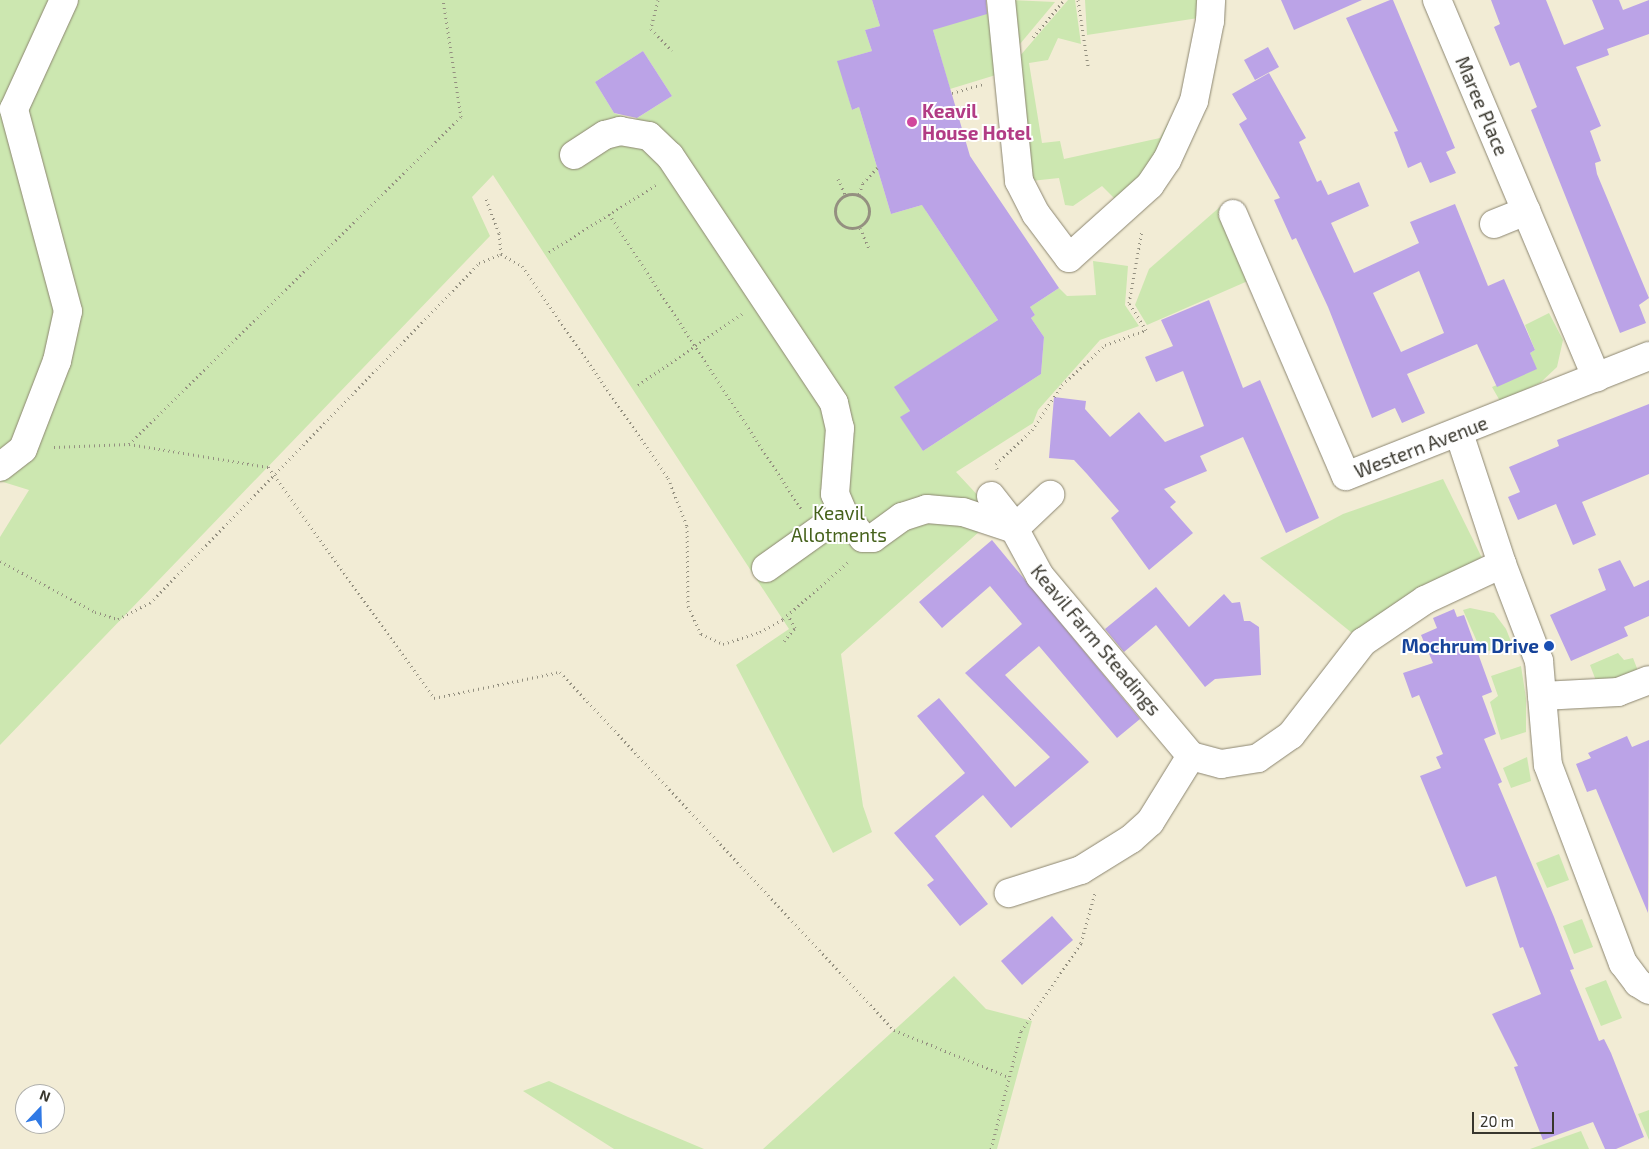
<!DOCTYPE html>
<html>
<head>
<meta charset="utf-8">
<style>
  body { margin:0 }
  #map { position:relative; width:1649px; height:1149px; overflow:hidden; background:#f2ecd5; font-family:"Exo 2",sans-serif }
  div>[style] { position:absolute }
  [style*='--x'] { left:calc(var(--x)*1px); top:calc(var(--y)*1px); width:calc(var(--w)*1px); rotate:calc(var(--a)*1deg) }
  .green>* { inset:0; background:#cce7b0 }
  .building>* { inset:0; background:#bba3e7 }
  .path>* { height:3px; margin-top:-1.5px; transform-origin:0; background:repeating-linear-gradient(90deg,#949080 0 1px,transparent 0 5px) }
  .path>.ring { margin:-1.5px; padding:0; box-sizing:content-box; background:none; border:3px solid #949080; border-radius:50% }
  .roads { filter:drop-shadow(0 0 1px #8c8671) drop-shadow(0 0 1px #8c8671) }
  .minor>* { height:28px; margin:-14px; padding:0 14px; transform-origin:14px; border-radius:14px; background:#fff }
  .dots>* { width:14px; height:14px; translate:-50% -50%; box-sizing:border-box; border:2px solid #fff; border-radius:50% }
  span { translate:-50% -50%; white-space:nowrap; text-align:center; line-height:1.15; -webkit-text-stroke:4px #fff; paint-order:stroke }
  .street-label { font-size:19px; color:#38362d }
  .hotel-label { font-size:19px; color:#b23c85; font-weight:700 }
  .left { translate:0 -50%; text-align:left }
  .park-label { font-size:19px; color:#46621c }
  .transit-label { font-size:19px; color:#164399; font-weight:700 }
  .right { translate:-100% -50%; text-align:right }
  .north { position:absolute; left:15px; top:1084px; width:50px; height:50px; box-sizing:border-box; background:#fff; border:1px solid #afafab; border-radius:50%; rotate:21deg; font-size:14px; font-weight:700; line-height:20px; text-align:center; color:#38362d }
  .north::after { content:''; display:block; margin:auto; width:18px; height:22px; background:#3079e5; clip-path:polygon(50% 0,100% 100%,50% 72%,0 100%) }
  .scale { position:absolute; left:1472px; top:1112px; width:82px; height:22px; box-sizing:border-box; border:2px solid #38362d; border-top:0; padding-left:6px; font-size:15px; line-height:18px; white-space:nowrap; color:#38362d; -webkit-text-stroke:4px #fff; paint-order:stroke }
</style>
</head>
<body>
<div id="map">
  <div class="green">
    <i style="clip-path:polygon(evenodd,0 0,872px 0,880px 26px,865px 30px,872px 51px,838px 61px,852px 110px,859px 107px,891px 214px,929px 203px,926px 211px,998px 320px,895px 387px,910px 411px,901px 417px,923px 451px,1041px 374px,1044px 337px,1031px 318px,1035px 315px,1030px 307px,1059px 288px,1067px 296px,1096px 295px,1093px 261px,1128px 266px,1125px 305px,1139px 326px,1100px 340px,1038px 410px,1033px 423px,956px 472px,997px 516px,841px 654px,863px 806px,872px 832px,833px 853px,736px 665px,789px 629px,493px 175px,472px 197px,490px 236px,0 745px,0 537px,29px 490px,0 481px,0 0,643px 51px,672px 96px,634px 120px,614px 113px,595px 82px,643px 51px)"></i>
    <i style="clip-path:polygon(985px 0,999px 74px,950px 89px,933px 30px)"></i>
    <i style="clip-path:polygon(1009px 0,1055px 2px,1015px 50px)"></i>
    <i style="clip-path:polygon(1068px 0,1075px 0,1081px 44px,1058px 38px,1048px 60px,1029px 63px,1042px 143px,1060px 141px,1064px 159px,1160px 138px,1168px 123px,1172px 126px,1155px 160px,1118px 202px,1102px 186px,1073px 206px,1065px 205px,1059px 178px,1031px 181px,1019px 57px)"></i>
    <i style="clip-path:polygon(1085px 0,1205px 0,1205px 17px,1087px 35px)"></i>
    <i style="clip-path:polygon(1221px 206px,1257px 277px,1147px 325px,1135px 305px,1149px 269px)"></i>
    <i style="clip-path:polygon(1549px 313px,1563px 340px,1557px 367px,1540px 383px,1500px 401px,1492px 387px,1536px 369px,1530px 353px,1535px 350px,1525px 325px)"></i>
    <i style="clip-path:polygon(1443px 479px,1488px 570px,1363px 642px,1260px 558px,1343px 514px)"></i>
    <i style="clip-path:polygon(1470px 608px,1494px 613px,1506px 629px,1512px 644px,1482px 653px,1463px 610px)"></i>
    <i style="clip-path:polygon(1618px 653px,1624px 660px,1633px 658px,1640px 676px,1598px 686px,1590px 665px)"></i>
    <i style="clip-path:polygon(1521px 666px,1526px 698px,1526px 732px,1501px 740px,1490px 702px,1498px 696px,1491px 676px)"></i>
    <i style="clip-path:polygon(1527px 757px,1531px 781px,1511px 788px,1503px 768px)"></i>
    <i style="clip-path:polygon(1559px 854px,1569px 880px,1547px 888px,1536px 863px)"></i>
    <i style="clip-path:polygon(1582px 919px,1593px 947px,1574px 954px,1563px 926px)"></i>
    <i style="clip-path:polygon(954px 976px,986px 1009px,1032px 1021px,997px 1149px,763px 1149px)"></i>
    <i style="clip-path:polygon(1606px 980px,1622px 1018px,1601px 1026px,1585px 988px)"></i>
    <i style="clip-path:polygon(549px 1081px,628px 1117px,704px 1149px,614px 1149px,523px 1091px)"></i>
    <i style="clip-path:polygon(1649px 1110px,1649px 1140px,1638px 1114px)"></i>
    <i style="clip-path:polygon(1581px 1131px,1589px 1149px,1530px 1149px)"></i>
  </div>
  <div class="building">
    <i style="clip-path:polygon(872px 0,986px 0,987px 14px,933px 30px,970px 156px,1059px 288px,1030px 307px,1035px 315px,1031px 318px,1044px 337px,1041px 374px,923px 451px,900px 417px,910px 411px,894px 387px,998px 320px,922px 205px,891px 214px,859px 107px,852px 110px,837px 61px,872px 51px,865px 30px,880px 26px)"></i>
    <i style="clip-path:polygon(1281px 0,1362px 0,1294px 30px)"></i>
    <i style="clip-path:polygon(1390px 0,1393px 0,1455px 148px,1446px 152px,1456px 173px,1430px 183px,1421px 162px,1408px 168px,1394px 132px,1398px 131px,1346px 18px)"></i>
    <i style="clip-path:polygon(1491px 0,1546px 0,1564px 45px,1604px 29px,1592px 0,1619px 0,1623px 10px,1649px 0,1649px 34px,1607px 49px,1609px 55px,1576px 67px,1601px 126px,1590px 131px,1601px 161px,1595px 163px,1597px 174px,1649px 298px,1639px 305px,1646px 323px,1620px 333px,1531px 110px,1537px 107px,1519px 62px,1510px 66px,1494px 27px,1500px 24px)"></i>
    <i style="clip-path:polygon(1268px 47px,1279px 67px,1255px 80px,1244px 60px)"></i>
    <i style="clip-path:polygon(643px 51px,672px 96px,637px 118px,614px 113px,595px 82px)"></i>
    <i style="clip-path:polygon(evenodd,1269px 73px,1306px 138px,1299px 142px,1317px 182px,1321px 180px,1328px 195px,1359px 182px,1369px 206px,1331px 223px,1354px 273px,1419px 243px,1410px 222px,1455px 204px,1488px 286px,1504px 279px,1535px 350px,1530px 353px,1537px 369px,1497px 387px,1477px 344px,1407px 374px,1425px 413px,1402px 423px,1395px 408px,1372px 418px,1328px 307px,1296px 238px,1292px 240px,1274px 200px,1280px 198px,1239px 124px,1247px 119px,1232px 94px,1269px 73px,1419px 271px,1444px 333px,1401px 352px,1373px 293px,1419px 271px)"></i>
    <i style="clip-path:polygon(1209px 300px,1243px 388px,1260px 380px,1319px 518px,1286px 533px,1243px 437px,1200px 456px,1207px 471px,1164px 489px,1176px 502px,1170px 507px,1193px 533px,1149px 570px,1111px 518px,1119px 511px,1087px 474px,1074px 460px,1049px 458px,1054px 397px,1086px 401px,1085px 409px,1110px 437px,1139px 412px,1165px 442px,1204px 426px,1183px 371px,1156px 382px,1145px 357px,1173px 346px,1161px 320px)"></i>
    <i style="clip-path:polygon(1649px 404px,1649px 474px,1582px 502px,1596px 535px,1573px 545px,1556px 504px,1518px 520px,1508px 497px,1520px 492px,1509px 467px,1559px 446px,1557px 440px)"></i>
    <i style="clip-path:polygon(992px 540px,1140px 719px,1117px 738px,1039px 646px,1005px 675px,1089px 762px,1011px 828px,983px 795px,935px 836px,988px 904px,960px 926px,927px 885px,934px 880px,894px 833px,965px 773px,917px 716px,939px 698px,1015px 787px,1050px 757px,965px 673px,1022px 624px,990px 586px,942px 628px,919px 602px)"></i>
    <i style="clip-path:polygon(1620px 560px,1634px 587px,1649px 580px,1649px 616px,1624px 627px,1628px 636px,1571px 661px,1550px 615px,1606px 590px,1598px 569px)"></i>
    <i style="clip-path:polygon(1156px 587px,1189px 627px,1224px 594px,1232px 603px,1240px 602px,1244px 621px,1250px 621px,1259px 627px,1261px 675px,1215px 679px,1205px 687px,1156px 625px,1124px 652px,1105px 629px)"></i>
    <i style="clip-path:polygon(1454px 609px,1457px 617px,1464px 615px,1492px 692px,1482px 696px,1496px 734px,1484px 739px,1502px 782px,1498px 784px,1554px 917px,1574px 969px,1570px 970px,1599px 1041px,1604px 1039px,1611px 1053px,1644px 1137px,1616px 1149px,1605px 1149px,1593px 1122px,1543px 1140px,1514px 1067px,1518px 1066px,1492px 1014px,1541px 994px,1523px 947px,1520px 948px,1496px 876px,1466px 887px,1420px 776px,1441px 768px,1436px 757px,1443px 754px,1419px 695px,1412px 698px,1403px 673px,1433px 663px,1421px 635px,1437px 628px,1433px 618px)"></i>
    <i style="clip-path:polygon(1627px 736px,1632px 747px,1649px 740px,1648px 913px,1596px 789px,1587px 792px,1576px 764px,1591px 758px,1588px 753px)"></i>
    <i style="clip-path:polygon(1052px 916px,1073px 940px,1022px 985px,1001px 961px)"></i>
  </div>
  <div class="path">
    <i style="--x:658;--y:0;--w:30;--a:104"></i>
    <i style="--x:651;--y:29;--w:30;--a:46"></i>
    <i style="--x:1078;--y:0;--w:67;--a:81.4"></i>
    <i style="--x:1033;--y:37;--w:48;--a:-50"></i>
    <i style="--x:952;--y:93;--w:32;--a:-16"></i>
    <i style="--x:838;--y:179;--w:17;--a:65"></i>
    <i class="ring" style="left:835px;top:194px;width:31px;height:31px"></i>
    <i style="--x:859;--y:194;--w:12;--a:-70"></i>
    <i style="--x:863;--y:183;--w:21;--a:-47"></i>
    <i style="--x:609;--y:214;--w:352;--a:56.9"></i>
    <i style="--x:860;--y:228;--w:24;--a:66"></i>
    <i style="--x:549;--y:252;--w:126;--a:-32.1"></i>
    <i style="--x:501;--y:254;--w:24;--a:30"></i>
    <i style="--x:522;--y:266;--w:257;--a:55.4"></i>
    <i style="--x:668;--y:478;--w:52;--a:68.4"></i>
    <i style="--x:687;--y:526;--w:80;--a:89.3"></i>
    <i style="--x:688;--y:606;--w:31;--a:65"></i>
    <i style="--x:701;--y:634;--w:24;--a:24"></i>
    <i style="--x:723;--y:644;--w:39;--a:-18"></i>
    <i style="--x:760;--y:632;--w:26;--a:-29"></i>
    <i style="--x:783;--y:619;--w:86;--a:-41.2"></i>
    <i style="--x:638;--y:385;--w:127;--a:-34.4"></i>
    <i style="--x:129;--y:444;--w:141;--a:9.4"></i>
    <i style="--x:268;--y:467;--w:284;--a:54.3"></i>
    <i style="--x:434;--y:698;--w:129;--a:-11.7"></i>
    <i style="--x:560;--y:672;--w:490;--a:47"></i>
    <i style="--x:894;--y:1030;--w:124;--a:22.2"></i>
    <i style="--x:54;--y:447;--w:75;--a:-2.3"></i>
    <i style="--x:129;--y:444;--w:466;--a:-44.6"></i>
    <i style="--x:461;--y:117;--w:118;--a:-98.7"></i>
    <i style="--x:997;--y:469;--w:5;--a:-101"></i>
    <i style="--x:996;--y:464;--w:50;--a:-43.4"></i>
    <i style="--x:1032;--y:430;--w:54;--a:-56.3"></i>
    <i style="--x:1062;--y:385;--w:59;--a:-42.9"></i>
    <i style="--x:1105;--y:345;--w:44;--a:-20.1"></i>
    <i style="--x:1146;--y:330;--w:32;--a:-122"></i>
    <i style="--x:1129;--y:303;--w:74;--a:-79.9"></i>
    <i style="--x:0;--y:561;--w:108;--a:28.2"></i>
    <i style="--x:95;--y:612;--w:24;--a:17"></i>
    <i style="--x:118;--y:619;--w:36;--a:-27"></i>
    <i style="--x:150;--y:603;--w:473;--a:-45.9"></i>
    <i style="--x:479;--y:263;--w:24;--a:-22"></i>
    <i style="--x:501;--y:254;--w:21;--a:-95"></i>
    <i style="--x:499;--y:233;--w:39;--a:-111"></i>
    <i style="--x:784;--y:641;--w:17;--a:-50"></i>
    <i style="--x:795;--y:628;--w:15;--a:-118"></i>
    <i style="--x:991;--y:1149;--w:122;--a:-75.7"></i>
    <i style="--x:1021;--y:1031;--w:107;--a:-55.7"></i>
    <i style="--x:1081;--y:943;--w:52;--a:-74.4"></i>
  </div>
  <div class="roads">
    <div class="minor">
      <i style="--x:1001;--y:0;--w:182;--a:84.3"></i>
      <i style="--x:1019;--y:181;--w:37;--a:63"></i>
      <i style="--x:1036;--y:214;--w:55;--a:53.1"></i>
      <i style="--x:1069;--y:258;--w:109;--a:-42"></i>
      <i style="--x:1150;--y:185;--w:30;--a:-56"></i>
      <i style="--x:1167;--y:160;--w:65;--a:-65.4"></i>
      <i style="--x:1194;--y:101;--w:82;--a:-78.7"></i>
      <i style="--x:1210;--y:21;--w:21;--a:-87"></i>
      <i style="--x:1437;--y:0;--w:410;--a:67.1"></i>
      <i style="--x:574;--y:155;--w:37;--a:-33"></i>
      <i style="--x:605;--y:135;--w:16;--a:-15"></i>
      <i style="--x:620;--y:131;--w:29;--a:10"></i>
      <i style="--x:649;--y:136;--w:29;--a:44"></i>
      <i style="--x:670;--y:156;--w:296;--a:56.4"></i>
      <i style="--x:834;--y:403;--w:26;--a:77"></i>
      <i style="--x:840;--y:428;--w:66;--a:94.3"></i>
      <i style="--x:835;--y:494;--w:21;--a:67"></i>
      <i style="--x:843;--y:513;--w:32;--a:51"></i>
      <i style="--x:863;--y:538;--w:10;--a:0"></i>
      <i style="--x:873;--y:538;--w:36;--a:-36"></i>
      <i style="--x:902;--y:517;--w:26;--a:-18"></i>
      <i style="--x:927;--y:509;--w:36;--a:5"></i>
      <i style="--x:963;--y:512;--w:54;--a:18.4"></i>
      <i style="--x:1014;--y:529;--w:50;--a:-43.4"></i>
      <i style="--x:1233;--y:214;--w:285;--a:66.7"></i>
      <i style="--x:1346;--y:476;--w:326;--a:-21.6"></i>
      <i style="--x:1494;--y:224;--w:35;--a:-22"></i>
      <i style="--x:1459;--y:433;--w:138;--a:71.8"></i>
      <i style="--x:1502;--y:564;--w:104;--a:69.1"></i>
      <i style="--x:1539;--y:661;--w:104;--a:85.1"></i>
      <i style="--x:1548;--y:765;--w:212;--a:69.3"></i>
      <i style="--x:1623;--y:963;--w:25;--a:53"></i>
      <i style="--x:1638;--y:983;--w:13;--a:32"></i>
      <i style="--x:0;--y:467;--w:29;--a:-38"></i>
      <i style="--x:23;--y:449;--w:94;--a:-68.9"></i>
      <i style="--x:57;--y:361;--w:51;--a:-77.6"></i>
      <i style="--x:68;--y:311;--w:209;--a:-105"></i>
      <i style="--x:14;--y:109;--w:120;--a:-65.4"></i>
      <i style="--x:991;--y:496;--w:29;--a:52"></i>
      <i style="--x:1009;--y:519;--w:65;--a:61.5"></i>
      <i style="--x:1040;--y:576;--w:235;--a:50"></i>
      <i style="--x:1191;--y:756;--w:78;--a:121.8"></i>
      <i style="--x:1150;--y:822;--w:25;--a:138"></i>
      <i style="--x:1131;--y:839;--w:59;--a:148.2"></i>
      <i style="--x:1081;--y:870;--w:76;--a:162.3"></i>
      <i style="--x:766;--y:568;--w:95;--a:-35.5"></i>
      <i style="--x:1542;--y:696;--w:76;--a:-3"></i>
      <i style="--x:1618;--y:692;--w:33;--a:-21"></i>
      <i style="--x:1191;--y:756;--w:31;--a:15"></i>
      <i style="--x:1221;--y:764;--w:37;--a:-9"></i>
      <i style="--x:1258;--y:758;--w:40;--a:-34.9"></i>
      <i style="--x:1291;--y:735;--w:118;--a:-52.3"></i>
      <i style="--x:1363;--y:642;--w:75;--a:-34.1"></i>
      <i style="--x:1425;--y:600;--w:85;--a:-25.1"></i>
    </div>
  </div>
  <div class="dots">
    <i style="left:912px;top:122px;background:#d1479c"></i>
    <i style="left:1549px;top:646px;background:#1a4fb4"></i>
  </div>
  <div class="street-label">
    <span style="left:1482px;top:106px;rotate:67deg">Maree Place</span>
    <span style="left:1421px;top:447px;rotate:-21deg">Western Avenue</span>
    <span style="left:1096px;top:640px;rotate:50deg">Keavil Farm Steadings</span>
  </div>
  <div class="hotel-label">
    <span class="left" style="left:922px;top:122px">Keavil<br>House Hotel</span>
  </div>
  <div class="park-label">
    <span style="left:839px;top:524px">Keavil<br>Allotments</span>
  </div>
  <div class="transit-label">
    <span class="right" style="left:1539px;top:646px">Mochrum Drive</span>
  </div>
  <div class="north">N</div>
  <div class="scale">20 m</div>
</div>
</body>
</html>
